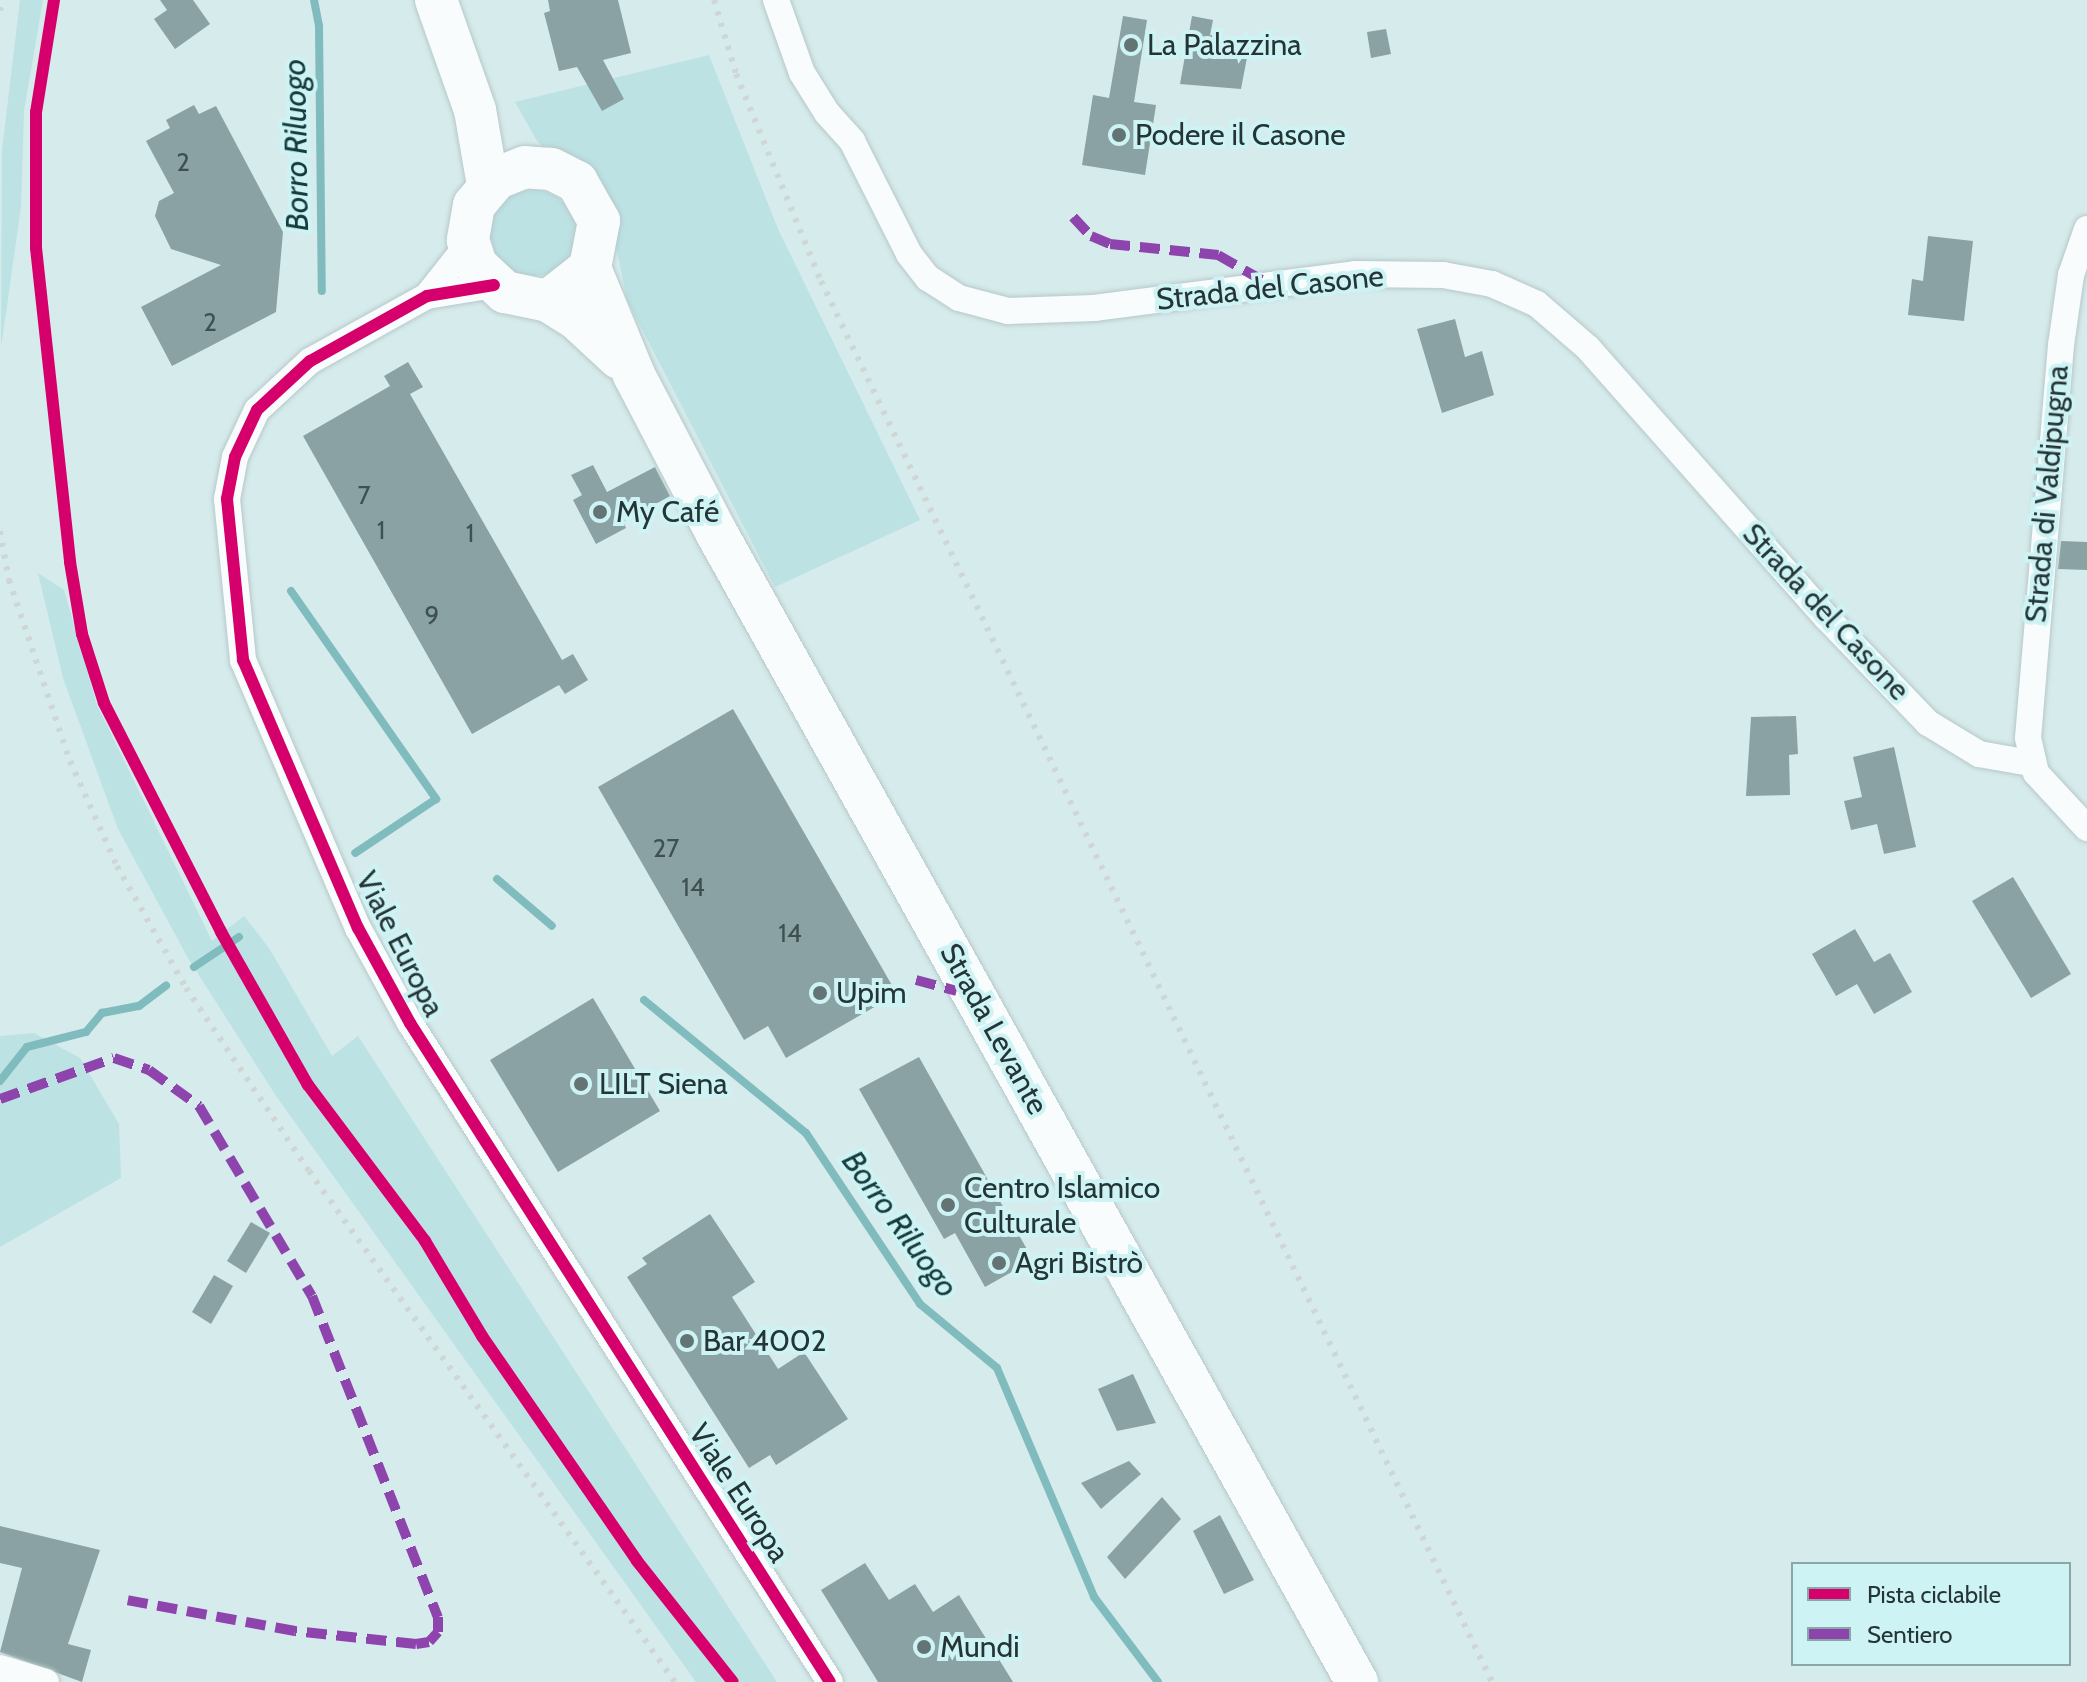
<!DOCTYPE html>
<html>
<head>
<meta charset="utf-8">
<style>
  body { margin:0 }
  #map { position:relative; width:2087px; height:1682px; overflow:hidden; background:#d6ebec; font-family:Cabin,sans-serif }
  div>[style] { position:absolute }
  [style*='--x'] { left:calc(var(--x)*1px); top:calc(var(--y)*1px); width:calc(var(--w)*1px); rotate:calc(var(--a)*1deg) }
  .green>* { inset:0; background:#bce2e4 }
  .round { border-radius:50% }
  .stream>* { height:8px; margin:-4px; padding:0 4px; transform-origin:4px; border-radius:4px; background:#80bbbe }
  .building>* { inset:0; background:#8aa2a3 }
  .roads { filter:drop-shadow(0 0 2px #b7c8c9) drop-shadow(0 0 2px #b7c8c9) }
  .minor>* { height:26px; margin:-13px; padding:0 13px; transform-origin:13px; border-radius:13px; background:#f9fcfc }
  .primary>* { height:42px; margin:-21px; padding:0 21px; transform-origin:21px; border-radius:21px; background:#f9fcfc }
  .rail>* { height:6px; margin-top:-3px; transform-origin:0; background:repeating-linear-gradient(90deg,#cfd6d6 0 4px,transparent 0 12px) }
  .quiet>* { height:10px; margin-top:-5px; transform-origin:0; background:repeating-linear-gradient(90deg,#8e44ad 0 20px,transparent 0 30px) }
  .cycleway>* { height:12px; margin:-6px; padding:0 6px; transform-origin:6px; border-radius:6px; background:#d6006c }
  .dots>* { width:22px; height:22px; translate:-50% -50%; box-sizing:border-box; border:4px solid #cdf3f5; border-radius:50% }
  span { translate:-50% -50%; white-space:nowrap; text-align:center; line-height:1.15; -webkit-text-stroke:8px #cdf3f5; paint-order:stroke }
  .number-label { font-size:26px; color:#3e5050 }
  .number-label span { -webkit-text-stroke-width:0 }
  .poi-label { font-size:30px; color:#253435 }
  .left { translate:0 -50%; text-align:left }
  .street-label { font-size:30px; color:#253435 }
  .water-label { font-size:32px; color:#163b3d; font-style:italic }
  .legend { position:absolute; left:1791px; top:1562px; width:280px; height:104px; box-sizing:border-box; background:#cdf3f5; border:2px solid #8aa7a8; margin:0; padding:10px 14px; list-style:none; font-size:24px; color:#253435 }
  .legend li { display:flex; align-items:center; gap:16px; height:40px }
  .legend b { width:40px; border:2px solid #8aa7a8 }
</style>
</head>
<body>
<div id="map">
  <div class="green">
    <i style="clip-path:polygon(20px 0,43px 0,24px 111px,21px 207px,1px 348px,2px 150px)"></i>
    <i style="clip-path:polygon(709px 55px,778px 229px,920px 520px,775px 587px,627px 300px,614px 237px,536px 139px,515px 102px)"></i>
    <i class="round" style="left:490px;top:190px;width:86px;height:86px"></i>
    <i style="clip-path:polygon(38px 573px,64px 590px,97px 705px,212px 941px,244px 916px,269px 948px,332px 1056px,358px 1036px,777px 1682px,696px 1682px,276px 1096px,188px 958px,118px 829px,63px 678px)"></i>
    <i style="clip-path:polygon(34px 1033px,80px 1058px,119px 1124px,121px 1178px,0 1247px,0 1036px)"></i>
  </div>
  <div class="stream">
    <i style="--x:314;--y:0;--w:26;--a:79"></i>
    <i style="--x:319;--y:26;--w:265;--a:89.4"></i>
    <i style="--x:291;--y:591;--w:254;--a:55.1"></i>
    <i style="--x:436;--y:799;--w:97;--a:146.3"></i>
    <i style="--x:497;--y:879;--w:72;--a:40.5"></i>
    <i style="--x:194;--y:967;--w:54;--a:-33.7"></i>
    <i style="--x:644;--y:1000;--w:210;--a:39.4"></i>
    <i style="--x:806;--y:1133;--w:206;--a:56.3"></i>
    <i style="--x:920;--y:1304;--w:100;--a:39.7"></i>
    <i style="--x:997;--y:1368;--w:249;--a:67"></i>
    <i style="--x:1094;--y:1597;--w:106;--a:53"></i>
    <i style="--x:0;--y:1081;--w:43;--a:-51.5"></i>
    <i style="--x:27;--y:1047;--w:61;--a:-14.3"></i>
    <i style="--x:86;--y:1032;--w:25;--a:-50"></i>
    <i style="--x:102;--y:1013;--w:38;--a:-11"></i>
    <i style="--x:139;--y:1006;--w:34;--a:-37"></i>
  </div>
  <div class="building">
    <i style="clip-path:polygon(160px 0,193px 0,210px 24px,175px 49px,154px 19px,167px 10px)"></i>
    <i style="clip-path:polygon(548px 0,618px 0,631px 53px,603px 60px,624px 99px,602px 111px,577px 67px,559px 71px,544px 13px,550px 11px)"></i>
    <i style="clip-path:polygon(1123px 16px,1147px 20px,1134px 102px,1156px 105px,1145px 175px,1082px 165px,1093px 95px,1109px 98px)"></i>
    <i style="clip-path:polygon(1192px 16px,1213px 20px,1210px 35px,1250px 42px,1241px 89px,1180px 84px)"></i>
    <i style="clip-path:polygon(1386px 29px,1391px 54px,1371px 58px,1367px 32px)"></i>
    <i style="clip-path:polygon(194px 105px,199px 114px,216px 106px,283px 232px,276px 312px,172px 366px,141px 307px,221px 265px,171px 249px,155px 216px,159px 201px,174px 193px,146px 141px,170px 128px,166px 120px)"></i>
    <i style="clip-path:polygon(1928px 236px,1973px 241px,1964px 321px,1908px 315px,1912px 279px,1923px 281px)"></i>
    <i style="clip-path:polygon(1455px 319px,1465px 357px,1482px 351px,1494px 395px,1442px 413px,1417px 329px)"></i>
    <i style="clip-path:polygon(408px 362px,423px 387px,410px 394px,562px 660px,573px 654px,588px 680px,565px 694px,559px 685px,472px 734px,303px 436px,390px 386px,384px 376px)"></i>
    <i style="clip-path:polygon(593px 465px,607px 492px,655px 467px,670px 496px,623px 522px,626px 528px,596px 544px,573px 500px,582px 495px,571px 475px)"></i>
    <i style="clip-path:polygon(2061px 541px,2087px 542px,2087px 570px,2058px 569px)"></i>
    <i style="clip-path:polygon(733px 709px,897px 994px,786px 1058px,768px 1026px,744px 1040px,598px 787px)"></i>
    <i style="clip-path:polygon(1796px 716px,1798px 754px,1789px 755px,1790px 795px,1746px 796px,1751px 717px)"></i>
    <i style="clip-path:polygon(1894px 747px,1916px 847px,1884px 854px,1877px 824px,1851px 830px,1844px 801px,1862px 797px,1853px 757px)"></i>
    <i style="clip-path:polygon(2013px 877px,2071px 974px,2031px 998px,1972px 901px)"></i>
    <i style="clip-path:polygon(1855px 929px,1874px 962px,1890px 953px,1912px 992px,1874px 1014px,1857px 984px,1836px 996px,1812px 954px)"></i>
    <i style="clip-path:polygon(593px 998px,660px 1111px,558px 1172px,490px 1060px)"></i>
    <i style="clip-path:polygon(919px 1057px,1033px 1260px,985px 1287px,955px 1233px,944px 1239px,859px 1089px)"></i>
    <i style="clip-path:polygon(710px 1214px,755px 1282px,732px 1297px,778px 1369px,804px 1352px,848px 1419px,776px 1465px,770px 1455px,749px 1468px,627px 1277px,647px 1264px,642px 1258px)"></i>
    <i style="clip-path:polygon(251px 1222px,270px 1233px,246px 1273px,227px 1261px)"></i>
    <i style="clip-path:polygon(214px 1275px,233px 1286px,211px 1324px,192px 1312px)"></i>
    <i style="clip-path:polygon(1133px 1374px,1156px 1423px,1117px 1431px,1098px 1389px)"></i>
    <i style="clip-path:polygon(1129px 1461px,1141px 1474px,1101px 1509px,1081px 1483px)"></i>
    <i style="clip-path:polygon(1162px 1497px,1181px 1519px,1125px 1579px,1107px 1557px)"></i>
    <i style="clip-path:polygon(1220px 1515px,1254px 1580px,1224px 1594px,1193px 1531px)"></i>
    <i style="clip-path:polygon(0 1526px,100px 1550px,68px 1644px,91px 1650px,82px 1682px,0 1652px,22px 1568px,0 1563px)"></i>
    <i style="clip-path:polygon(865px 1563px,889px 1600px,915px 1584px,933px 1612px,959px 1595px,1013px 1682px,878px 1682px,821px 1590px)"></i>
  </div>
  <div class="roads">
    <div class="minor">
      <i style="--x:776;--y:0;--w:77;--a:70.4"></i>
      <i style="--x:802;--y:73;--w:47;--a:58"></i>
      <i style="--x:827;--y:113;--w:38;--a:48"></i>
      <i style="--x:852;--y:141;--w:127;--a:63.2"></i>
      <i style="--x:909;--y:254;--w:31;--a:52"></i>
      <i style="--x:928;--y:278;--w:37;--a:33"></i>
      <i style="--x:959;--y:298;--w:51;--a:14.9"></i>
      <i style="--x:1008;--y:311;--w:86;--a:-2"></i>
      <i style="--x:1094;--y:308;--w:263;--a:-7.4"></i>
      <i style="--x:1355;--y:274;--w:88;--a:0.7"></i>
      <i style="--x:1443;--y:275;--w:50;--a:10.4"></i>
      <i style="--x:1492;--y:284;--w:49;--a:24"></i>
      <i style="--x:1537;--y:304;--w:67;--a:40.8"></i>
      <i style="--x:1588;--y:348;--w:359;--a:48.5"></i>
      <i style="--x:1826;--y:617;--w:147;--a:46.1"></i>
      <i style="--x:1928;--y:723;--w:60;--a:31.3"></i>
      <i style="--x:1979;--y:754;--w:52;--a:10"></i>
      <i style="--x:2087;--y:229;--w:49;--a:109.2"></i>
      <i style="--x:2071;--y:275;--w:71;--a:98.1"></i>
      <i style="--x:2061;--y:345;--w:394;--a:94.8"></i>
      <i style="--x:2028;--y:738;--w:36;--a:77"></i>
      <i style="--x:2036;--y:773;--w:75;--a:47.2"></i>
      <i style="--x:494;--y:285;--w:68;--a:170.7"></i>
      <i style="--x:427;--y:296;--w:134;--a:150.9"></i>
      <i style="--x:310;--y:361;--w:72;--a:137.2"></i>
      <i style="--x:257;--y:410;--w:52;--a:115.1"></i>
      <i style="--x:235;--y:457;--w:43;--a:100.8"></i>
      <i style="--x:227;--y:499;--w:162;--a:84.3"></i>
      <i style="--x:243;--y:660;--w:292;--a:66.8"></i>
      <i style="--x:358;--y:928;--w:108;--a:61.3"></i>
      <i style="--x:410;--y:1023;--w:781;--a:57.49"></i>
      <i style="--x:427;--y:296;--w:56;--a:-51.5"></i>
      <i style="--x:462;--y:252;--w:20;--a:-75"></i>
      <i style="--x:0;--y:1668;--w:48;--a:16.9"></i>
    </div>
    <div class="primary">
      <i style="--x:436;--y:0;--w:117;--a:70.5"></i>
      <i style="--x:475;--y:110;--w:76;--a:80.2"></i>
      <i style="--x:590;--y:268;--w:116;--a:67.6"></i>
      <i style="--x:634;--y:375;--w:177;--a:62.4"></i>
      <i style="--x:716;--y:532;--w:1317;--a:60.87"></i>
      <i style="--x:548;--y:301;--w:53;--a:-38.2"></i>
      <i style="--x:590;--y:268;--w:48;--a:-79.2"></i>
      <i style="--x:599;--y:221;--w:45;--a:-119.4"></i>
      <i style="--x:577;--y:182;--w:29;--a:-153"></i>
      <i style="--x:551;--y:169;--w:26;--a:-176"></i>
      <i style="--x:525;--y:167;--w:31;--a:158"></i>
      <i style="--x:496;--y:179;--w:34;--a:130"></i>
      <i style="--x:474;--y:205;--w:36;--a:100"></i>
      <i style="--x:468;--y:240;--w:26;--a:72"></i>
      <i style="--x:476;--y:265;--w:40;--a:43"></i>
      <i style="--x:505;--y:292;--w:44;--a:11.8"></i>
      <i style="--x:548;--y:301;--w:34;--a:32"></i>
      <i style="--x:577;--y:319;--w:57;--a:42.9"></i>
    </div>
  </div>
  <div class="rail">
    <i style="--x:714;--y:0;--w:77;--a:73.4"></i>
    <i style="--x:736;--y:74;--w:224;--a:67.7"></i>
    <i style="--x:821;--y:281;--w:1553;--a:64.41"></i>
    <i style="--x:0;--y:11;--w:11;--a:-80"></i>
    <i style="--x:0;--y:531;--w:50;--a:79.6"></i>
    <i style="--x:9;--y:580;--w:191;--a:71.4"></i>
    <i style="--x:70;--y:761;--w:115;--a:65.9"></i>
    <i style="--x:117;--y:866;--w:140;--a:60.5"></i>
    <i style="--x:186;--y:988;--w:220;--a:56.1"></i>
    <i style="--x:309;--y:1171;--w:629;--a:54.39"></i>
  </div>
  <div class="quiet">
    <i style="--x:1073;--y:217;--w:26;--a:47"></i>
    <i style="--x:1091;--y:236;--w:21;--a:23"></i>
    <i style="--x:1110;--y:244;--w:109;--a:5.8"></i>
    <i style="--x:1218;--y:255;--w:54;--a:29.9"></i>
    <i style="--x:916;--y:980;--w:42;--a:15"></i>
    <i style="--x:0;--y:1099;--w:121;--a:-19.8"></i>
    <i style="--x:114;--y:1058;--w:37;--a:19"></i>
    <i style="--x:149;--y:1070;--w:62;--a:35.8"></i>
    <i style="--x:199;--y:1106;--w:221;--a:59.3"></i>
    <i style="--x:312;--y:1296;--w:345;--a:68.6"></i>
    <i style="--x:438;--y:1617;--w:15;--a:90"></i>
    <i style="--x:438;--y:1632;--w:13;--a:132"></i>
    <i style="--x:429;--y:1642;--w:13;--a:171"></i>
    <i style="--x:416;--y:1644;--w:122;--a:-173.9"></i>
    <i style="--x:295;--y:1631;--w:172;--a:-169.6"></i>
  </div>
  <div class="cycleway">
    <i style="--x:54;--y:0;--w:113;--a:99.1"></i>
    <i style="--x:36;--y:112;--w:136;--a:90"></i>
    <i style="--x:36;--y:248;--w:316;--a:83.8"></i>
    <i style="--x:70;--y:562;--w:73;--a:80.5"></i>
    <i style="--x:82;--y:634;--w:72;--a:72.3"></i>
    <i style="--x:104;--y:703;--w:257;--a:62.9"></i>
    <i style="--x:221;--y:932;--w:176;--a:60.4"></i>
    <i style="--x:308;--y:1085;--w:195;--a:53.1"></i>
    <i style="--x:425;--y:1241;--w:111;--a:59"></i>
    <i style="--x:482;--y:1336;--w:273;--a:55.4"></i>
    <i style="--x:637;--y:1561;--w:154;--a:51.6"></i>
    <i style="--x:494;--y:285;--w:68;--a:170.7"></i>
    <i style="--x:427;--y:296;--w:134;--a:150.9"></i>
    <i style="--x:310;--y:361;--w:72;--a:137.2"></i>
    <i style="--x:257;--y:410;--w:52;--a:115.1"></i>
    <i style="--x:235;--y:457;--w:43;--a:100.8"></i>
    <i style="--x:227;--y:499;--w:162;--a:84.3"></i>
    <i style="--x:243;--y:660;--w:292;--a:66.8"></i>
    <i style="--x:358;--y:928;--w:108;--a:61.3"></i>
    <i style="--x:410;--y:1023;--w:781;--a:57.49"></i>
  </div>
  <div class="dots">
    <i style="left:1131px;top:45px;background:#637475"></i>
    <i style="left:1119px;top:135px;background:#637475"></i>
    <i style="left:600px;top:512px;background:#637475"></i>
    <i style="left:820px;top:993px;background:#637475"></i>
    <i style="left:581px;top:1084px;background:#637475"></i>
    <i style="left:948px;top:1205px;background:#637475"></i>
    <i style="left:999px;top:1263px;background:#637475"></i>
    <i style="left:687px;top:1341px;background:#637475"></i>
    <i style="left:924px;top:1647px;background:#637475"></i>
  </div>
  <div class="number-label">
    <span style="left:183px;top:163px">2</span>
    <span style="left:210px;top:323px">2</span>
    <span style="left:364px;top:496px">7</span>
    <span style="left:381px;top:531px">1</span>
    <span style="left:470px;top:534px">1</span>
    <span style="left:432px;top:616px">9</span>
    <span style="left:666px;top:849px">27</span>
    <span style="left:693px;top:888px">14</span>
    <span style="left:790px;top:934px">14</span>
  </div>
  <div class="poi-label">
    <span class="left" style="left:1147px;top:45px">La Palazzina</span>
    <span class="left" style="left:1135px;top:135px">Podere il Casone</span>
    <span class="left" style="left:616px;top:512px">My Café</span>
    <span class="left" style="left:836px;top:993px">Upim</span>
    <span class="left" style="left:599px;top:1084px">LILT Siena</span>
    <span class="left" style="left:964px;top:1205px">Centro Islamico<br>Culturale</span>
    <span class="left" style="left:1015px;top:1263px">Agri Bistrò</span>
    <span class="left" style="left:703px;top:1341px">Bar 4002</span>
    <span class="left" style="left:940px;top:1647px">Mundi</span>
  </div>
  <div class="street-label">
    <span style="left:1270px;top:288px;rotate:-6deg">Strada del Casone</span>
    <span style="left:2047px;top:494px;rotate:-85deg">Strada di Valdipugna</span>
    <span style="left:1826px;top:612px;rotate:47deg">Strada del Casone</span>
    <span style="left:400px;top:944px;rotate:63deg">Viale Europa</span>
    <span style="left:994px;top:1029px;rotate:61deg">Strada Levante</span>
    <span style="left:739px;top:1493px;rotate:57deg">Viale Europa</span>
  </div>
  <div class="water-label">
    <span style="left:296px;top:145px;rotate:-91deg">Borro Riluogo</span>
    <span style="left:900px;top:1224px;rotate:54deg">Borro Riluogo</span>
  </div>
  <ul class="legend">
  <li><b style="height:10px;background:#d6006c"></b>Pista ciclabile</li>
  <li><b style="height:10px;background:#8e44ad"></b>Sentiero</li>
  </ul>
</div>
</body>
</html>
